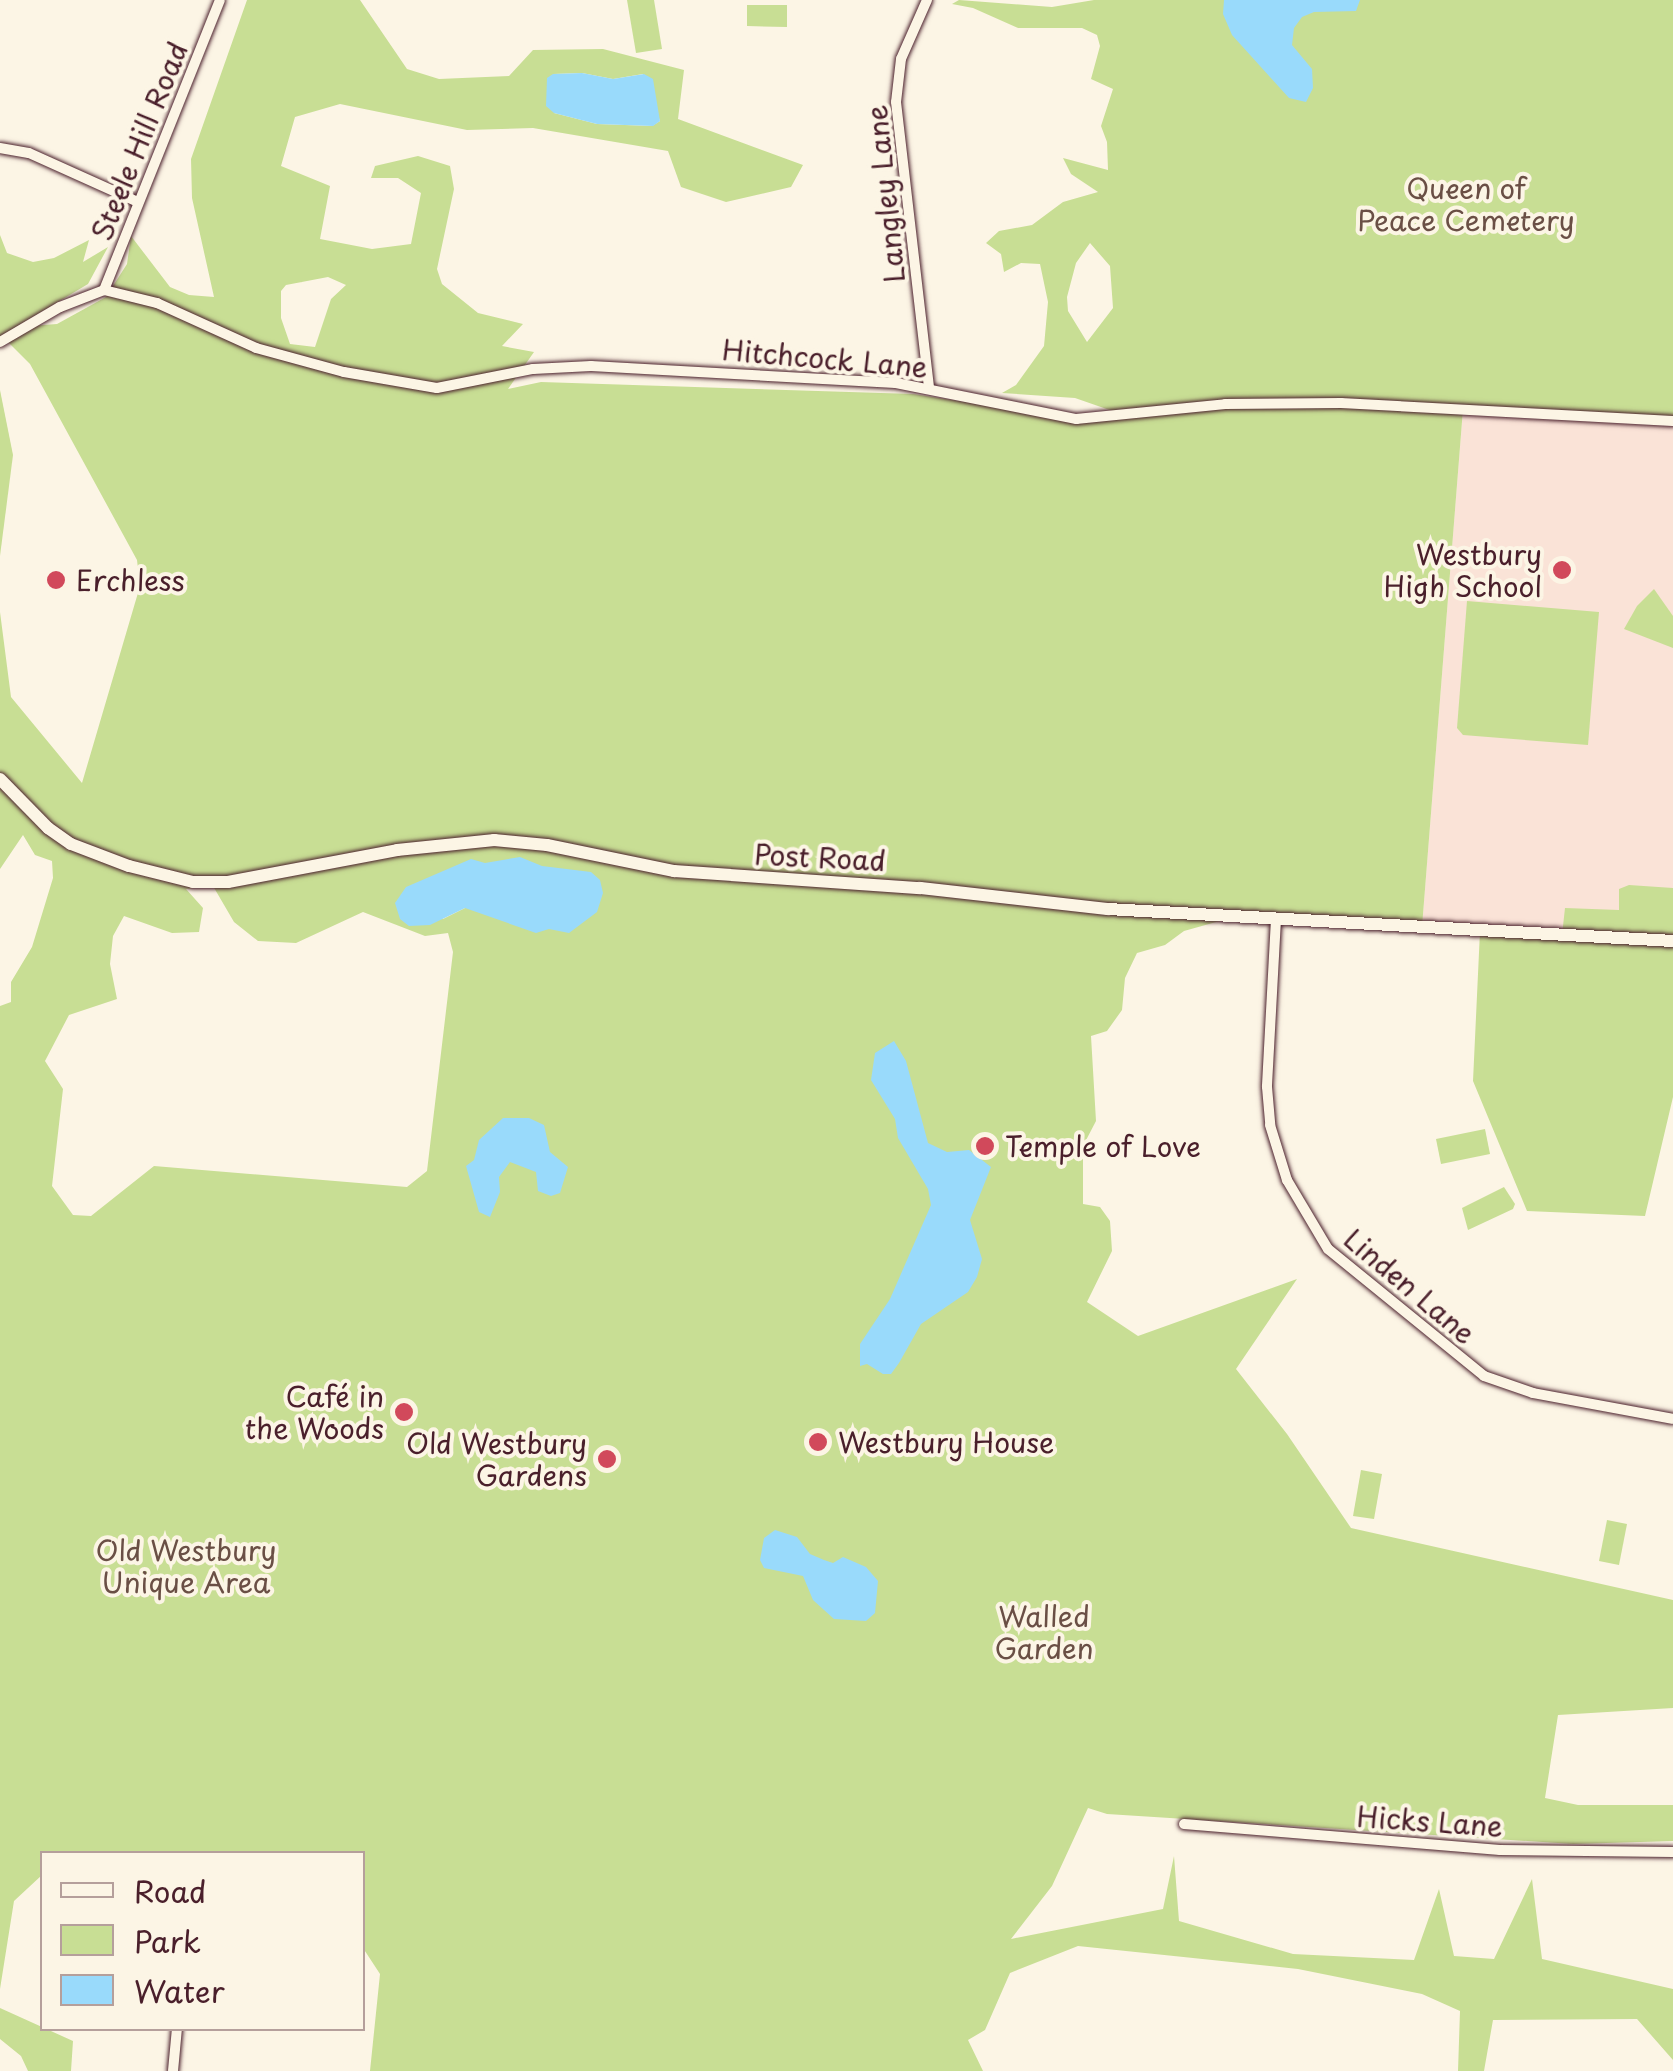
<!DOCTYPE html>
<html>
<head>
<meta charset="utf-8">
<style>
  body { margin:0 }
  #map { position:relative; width:1673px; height:2071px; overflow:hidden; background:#fcf5e5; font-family:"Playpen Sans",sans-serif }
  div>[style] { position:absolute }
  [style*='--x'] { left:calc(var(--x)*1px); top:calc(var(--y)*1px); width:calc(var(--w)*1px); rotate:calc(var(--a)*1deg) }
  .built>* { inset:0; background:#fae3d7 }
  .green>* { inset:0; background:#c8de94 }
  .water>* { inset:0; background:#99dafb }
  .roads { filter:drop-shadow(0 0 2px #4a1f2b) drop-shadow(0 0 2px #4a1f2b) }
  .minor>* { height:10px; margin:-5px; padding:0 5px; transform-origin:5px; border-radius:5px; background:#fcf5e5 }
  .major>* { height:12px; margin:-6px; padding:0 6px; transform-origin:6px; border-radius:6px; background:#fcf5e5 }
  .dots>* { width:28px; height:28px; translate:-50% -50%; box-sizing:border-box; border:5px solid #fcf5e5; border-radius:50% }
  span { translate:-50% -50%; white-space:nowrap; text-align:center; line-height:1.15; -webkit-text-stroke:8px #fcf5e5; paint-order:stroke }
  .street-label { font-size:28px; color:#4a1f2b }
  .park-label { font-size:28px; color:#6a4f45 }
  .poi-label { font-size:28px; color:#4a1f2b }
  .right { translate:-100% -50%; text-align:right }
  .left { translate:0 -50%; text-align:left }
  .legend { position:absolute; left:40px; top:1851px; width:325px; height:180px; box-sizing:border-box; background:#fcf5e5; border:2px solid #b59f9b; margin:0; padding:12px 18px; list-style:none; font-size:30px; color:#4a1f2b }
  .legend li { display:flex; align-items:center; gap:20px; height:50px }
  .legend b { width:50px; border:2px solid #b59f9b }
</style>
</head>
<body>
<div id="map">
  <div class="built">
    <i style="clip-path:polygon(1463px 409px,1673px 421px,1673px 941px,1422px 927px)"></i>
  </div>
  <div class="green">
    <i style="clip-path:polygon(evenodd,247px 0,360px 0,407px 69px,439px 79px,509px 76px,533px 50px,603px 49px,684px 70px,678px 119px,803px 165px,791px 187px,726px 202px,681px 187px,668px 151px,533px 128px,467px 130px,340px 104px,295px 117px,281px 166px,330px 186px,320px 239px,372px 249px,411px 244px,421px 193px,398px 178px,371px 178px,375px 166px,418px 156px,450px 166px,454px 189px,437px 269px,442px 284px,478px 313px,523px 324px,502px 346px,534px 352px,508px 389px,541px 382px,913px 394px,1076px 419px,1121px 414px,1075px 398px,1002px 393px,1016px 385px,1044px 346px,1048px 302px,1040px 264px,1021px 263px,1004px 272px,1001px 254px,986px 243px,999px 231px,1032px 225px,1063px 202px,1098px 192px,1071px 174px,1063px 158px,1108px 170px,1107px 142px,1101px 126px,1113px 89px,1091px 79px,1100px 46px,1097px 35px,1082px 28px,1018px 28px,973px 8px,952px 4px,959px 0,1052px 7px,1094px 0,1673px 0,1673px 421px,1463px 409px,1422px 927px,1234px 917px,1184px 931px,1165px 945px,1137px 953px,1125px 978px,1122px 1010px,1107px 1031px,1091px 1036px,1096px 1121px,1083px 1146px,1083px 1204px,1100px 1207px,1110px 1221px,1112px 1251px,1087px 1302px,1138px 1336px,1297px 1279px,1236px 1369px,1287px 1434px,1351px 1528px,1673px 1600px,1673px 1708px,1558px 1715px,1545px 1798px,1578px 1805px,1673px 1805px,1673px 1841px,1573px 1844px,1107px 1814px,1088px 1808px,1052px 1886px,1011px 1939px,1163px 1909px,1174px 1856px,1179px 1921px,1293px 1954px,1414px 1960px,1439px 1889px,1454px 1956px,1494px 1959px,1532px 1879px,1542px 1959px,1673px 1989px,1673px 2060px,1637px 2019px,1493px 2020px,1484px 2071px,1458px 2071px,1460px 2011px,1422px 1994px,1298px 1969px,1078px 1946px,1010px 1973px,985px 2030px,968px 2040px,983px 2071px,370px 2071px,380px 1974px,363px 1948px,362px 1854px,42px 1854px,42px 1875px,14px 1901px,0 1989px,0 1006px,11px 1002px,11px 982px,32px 947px,53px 878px,52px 861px,35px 855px,23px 835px,0 869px,0 612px,11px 697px,82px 783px,140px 586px,137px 560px,30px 364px,9px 343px,0 342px,0 235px,7px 253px,33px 262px,54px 258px,89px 240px,83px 262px,108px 247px,88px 284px,16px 327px,57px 324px,106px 297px,127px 264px,131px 236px,170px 287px,189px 295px,214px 297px,192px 198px,191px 159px,247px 0,582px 73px,613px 79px,643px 74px,660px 121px,652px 126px,597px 124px,554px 113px,553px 74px,582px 73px,247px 0,1090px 243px,1110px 266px,1113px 308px,1087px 342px,1068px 311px,1067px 297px,1076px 263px,1090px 243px,247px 0,328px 277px,346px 285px,331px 299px,315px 347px,290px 344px,281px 318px,281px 291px,286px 285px,328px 277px,247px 0,418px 885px,465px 908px,443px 919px,406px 888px,418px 885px,247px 0,213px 886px,234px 922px,258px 941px,296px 943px,363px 912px,425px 936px,448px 933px,453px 952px,427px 1171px,407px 1187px,154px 1166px,91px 1216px,73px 1215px,52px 1186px,63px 1089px,45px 1061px,69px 1015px,117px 999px,110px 964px,113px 936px,124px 916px,172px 933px,199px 932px,203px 908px,186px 889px,213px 886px)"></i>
    <i style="clip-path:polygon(627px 0,654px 0,662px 49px,636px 53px)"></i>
    <i style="clip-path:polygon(747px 5px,787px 5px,787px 27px,747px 26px)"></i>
    <i style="clip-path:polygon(0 390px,13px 455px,0 556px)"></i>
    <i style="clip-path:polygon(1654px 589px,1673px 616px,1673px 648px,1624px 629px,1637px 606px)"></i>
    <i style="clip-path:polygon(1467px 601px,1599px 612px,1588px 745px,1463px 735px,1457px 728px)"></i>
    <i style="clip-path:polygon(1629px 885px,1673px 888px,1673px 1097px,1645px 1216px,1527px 1211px,1473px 1081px,1480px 931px,1562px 935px,1565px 908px,1619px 910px,1619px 889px)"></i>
    <i style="clip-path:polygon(1485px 1129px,1490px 1154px,1441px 1164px,1436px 1139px)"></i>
    <i style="clip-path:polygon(1504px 1187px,1515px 1204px,1513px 1209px,1468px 1230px,1462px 1208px)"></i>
    <i style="clip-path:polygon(1361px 1470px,1382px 1474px,1374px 1519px,1353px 1516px)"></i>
    <i style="clip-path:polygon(1607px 1520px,1627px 1524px,1619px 1565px,1599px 1561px)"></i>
    <i style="clip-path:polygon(0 2008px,73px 2041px,71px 2071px,28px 2071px,21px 2056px,0 2039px)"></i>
  </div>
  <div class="water">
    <i style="clip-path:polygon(1224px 0,1360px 0,1356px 11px,1314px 12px,1302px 17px,1294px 28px,1292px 45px,1312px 69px,1313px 88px,1306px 102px,1289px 98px,1232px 35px,1223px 14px)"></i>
    <i style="clip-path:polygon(582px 73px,613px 79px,644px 74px,653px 79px,660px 121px,653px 126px,597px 124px,554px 113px,546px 106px,547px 78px,553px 74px)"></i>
    <i style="clip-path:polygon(520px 857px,542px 866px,591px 872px,600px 880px,603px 893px,597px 912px,569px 933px,549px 929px,536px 933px,465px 908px,430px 925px,409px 926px,400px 919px,395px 903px,406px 887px,471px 859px,485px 863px)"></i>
    <i style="clip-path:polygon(894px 1041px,906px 1061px,928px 1143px,947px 1152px,969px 1150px,991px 1167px,970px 1220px,982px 1259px,977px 1277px,968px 1292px,921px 1324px,899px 1363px,891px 1374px,883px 1374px,867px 1364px,860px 1366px,860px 1344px,890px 1299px,931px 1205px,928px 1189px,898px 1138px,895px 1119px,871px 1080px,875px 1053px)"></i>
    <i style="clip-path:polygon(503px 1118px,529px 1118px,544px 1125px,550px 1152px,568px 1167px,560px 1193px,551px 1196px,538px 1191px,536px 1172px,510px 1162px,499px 1177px,500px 1192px,490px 1217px,479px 1212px,466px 1166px,474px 1160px,479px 1140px)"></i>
    <i style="clip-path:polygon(775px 1530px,797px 1537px,810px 1554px,824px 1560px,833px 1563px,843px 1557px,866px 1567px,878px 1581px,875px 1613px,866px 1621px,834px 1619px,813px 1600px,803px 1576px,764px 1568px,760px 1560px,764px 1538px)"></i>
  </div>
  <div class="roads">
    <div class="minor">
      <i style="--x:927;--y:0;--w:64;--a:113.8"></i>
      <i style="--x:901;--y:59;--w:43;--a:96.6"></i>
      <i style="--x:896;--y:102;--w:289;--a:83.4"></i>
      <i style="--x:0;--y:148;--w:29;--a:10"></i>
      <i style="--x:29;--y:153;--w:120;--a:24.2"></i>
      <i style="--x:104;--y:290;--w:312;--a:-68.2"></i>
      <i style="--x:0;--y:342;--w:69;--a:-30.3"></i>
      <i style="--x:60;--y:307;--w:47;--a:-21.1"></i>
      <i style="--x:104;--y:290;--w:55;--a:13.8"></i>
      <i style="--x:157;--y:303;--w:109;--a:24.4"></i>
      <i style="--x:256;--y:348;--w:91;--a:15.3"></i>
      <i style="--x:344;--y:372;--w:94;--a:9.8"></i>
      <i style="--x:437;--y:388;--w:98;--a:-11.2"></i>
      <i style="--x:533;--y:369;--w:58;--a:-3"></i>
      <i style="--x:591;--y:366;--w:305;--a:3.2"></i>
      <i style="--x:896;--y:383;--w:184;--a:11.3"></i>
      <i style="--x:1076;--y:419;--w:150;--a:-5.7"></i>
      <i style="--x:1225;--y:404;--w:116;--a:-0.5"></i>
      <i style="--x:1341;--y:403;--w:332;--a:3.1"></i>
      <i style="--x:1276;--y:919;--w:168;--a:93.1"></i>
      <i style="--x:1267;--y:1087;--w:38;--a:85"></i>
      <i style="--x:1270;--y:1125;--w:58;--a:72.8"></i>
      <i style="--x:1287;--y:1180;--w:80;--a:59.3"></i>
      <i style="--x:1328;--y:1249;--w:201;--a:39.1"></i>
      <i style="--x:1484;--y:1376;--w:52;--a:19.1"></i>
      <i style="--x:1533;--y:1393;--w:142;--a:10.5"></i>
      <i style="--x:1184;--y:1824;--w:317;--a:4.7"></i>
      <i style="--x:1500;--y:1850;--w:173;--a:0.7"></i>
      <i style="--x:173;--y:2071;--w:43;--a:-84.7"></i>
    </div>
    <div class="major">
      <i style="--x:0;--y:779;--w:69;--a:45.6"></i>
      <i style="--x:48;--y:828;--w:28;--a:35"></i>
      <i style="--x:71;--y:844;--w:62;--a:20.8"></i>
      <i style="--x:129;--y:866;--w:66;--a:14"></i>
      <i style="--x:193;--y:882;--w:35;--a:0"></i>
      <i style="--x:228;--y:882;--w:172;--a:-10.7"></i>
      <i style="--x:397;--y:850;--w:98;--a:-5.9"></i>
      <i style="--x:494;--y:840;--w:53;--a:5.4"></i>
      <i style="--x:547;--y:845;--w:130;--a:11.6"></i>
      <i style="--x:674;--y:871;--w:247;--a:4"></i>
      <i style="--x:920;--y:888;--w:189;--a:6.4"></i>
      <i style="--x:1108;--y:909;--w:566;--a:3.24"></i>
    </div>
  </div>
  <div class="dots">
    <i style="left:1562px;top:570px;background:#d1495b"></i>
    <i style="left:56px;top:580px;background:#d1495b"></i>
    <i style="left:985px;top:1146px;background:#d1495b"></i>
    <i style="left:404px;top:1412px;background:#d1495b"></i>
    <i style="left:818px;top:1442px;background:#d1495b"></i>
    <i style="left:607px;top:1459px;background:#d1495b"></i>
  </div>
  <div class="street-label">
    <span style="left:139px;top:141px;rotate:-68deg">Steele Hill Road</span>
    <span style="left:885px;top:194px;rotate:-96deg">Langley Lane</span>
    <span style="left:825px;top:358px;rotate:5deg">Hitchcock Lane</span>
    <span style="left:820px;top:857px;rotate:3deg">Post Road</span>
    <span style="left:1410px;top:1286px;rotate:40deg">Linden Lane</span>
    <span style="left:1430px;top:1821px;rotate:4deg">Hicks Lane</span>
  </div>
  <div class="park-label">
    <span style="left:1466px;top:204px">Queen of<br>Peace Cemetery</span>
    <span style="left:186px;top:1566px">Old Westbury<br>Unique Area</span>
    <span style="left:1044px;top:1632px">Walled<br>Garden</span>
  </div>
  <div class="poi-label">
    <span class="right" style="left:1542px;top:570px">Westbury<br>High School</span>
    <span class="left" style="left:76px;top:580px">Erchless</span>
    <span class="left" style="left:1005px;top:1146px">Temple of Love</span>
    <span class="right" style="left:384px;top:1412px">Café in<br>the Woods</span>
    <span class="left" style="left:838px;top:1442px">Westbury House</span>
    <span class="right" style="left:587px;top:1459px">Old Westbury<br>Gardens</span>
  </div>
  <ul class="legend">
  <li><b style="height:12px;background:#fcf5e5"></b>Road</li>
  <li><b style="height:28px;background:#c8de94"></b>Park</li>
  <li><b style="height:28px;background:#99dafb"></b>Water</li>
  </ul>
</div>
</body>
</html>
